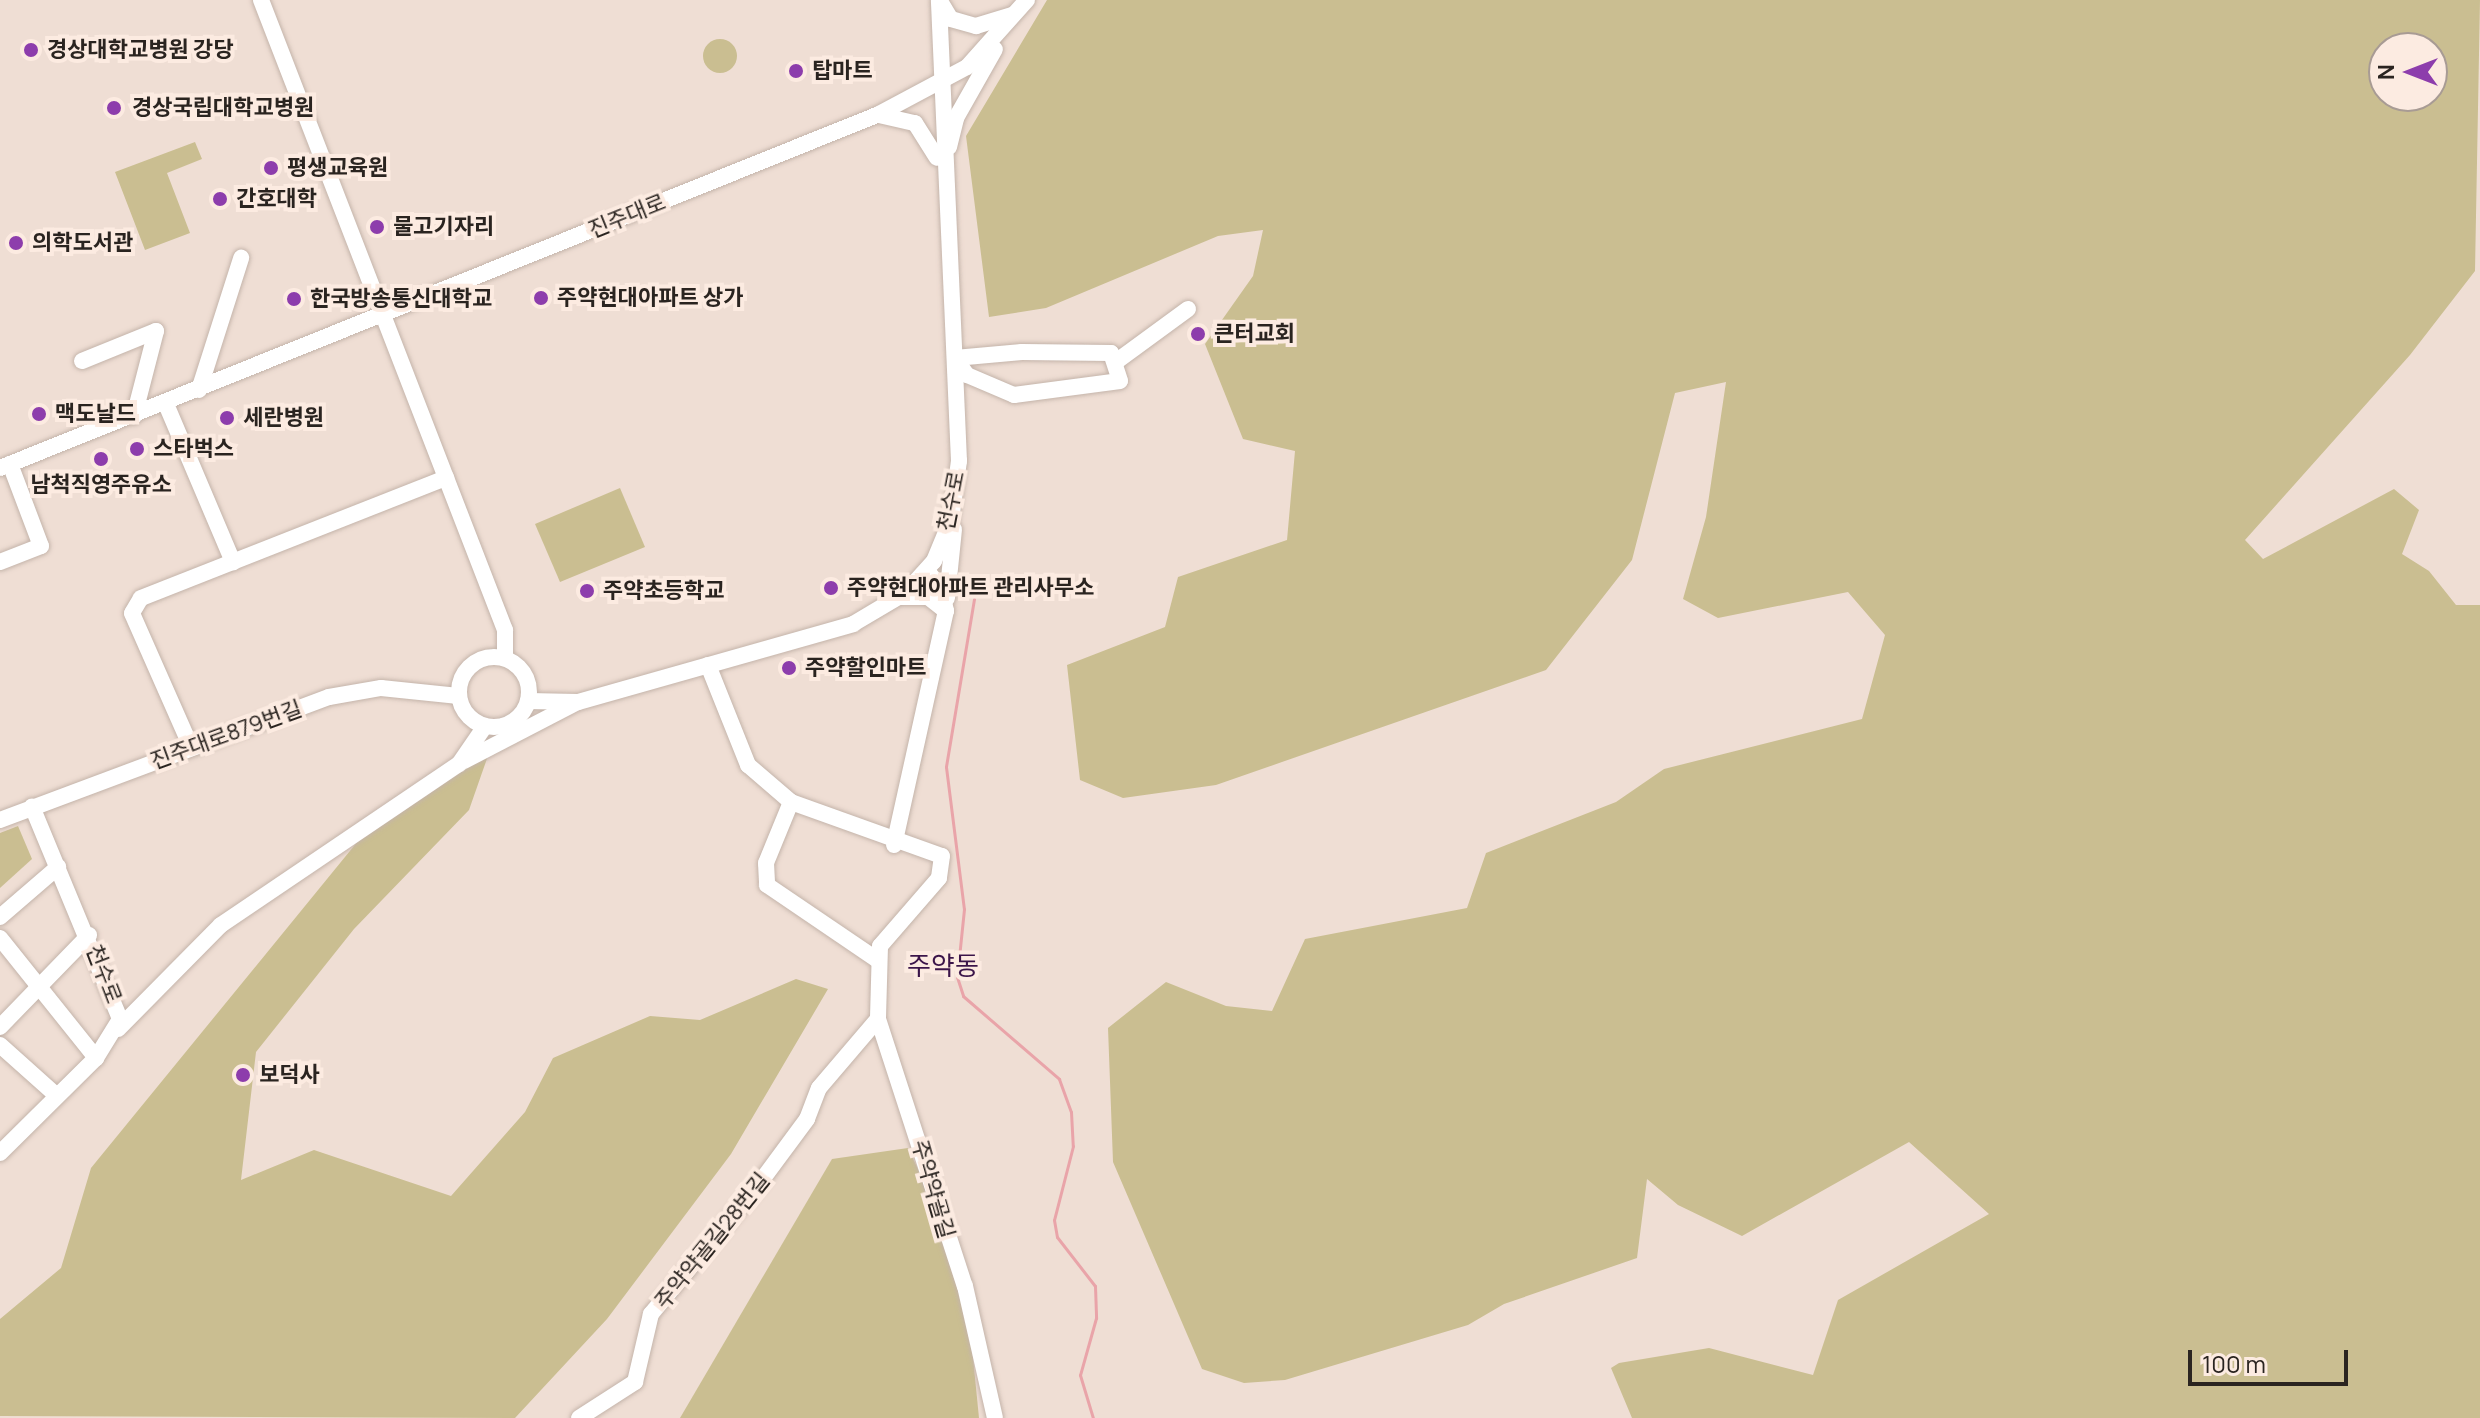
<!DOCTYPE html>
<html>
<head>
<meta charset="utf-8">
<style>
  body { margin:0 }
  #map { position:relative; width:2480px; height:1418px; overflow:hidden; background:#efded4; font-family:Manrope,"Noto Sans KR",sans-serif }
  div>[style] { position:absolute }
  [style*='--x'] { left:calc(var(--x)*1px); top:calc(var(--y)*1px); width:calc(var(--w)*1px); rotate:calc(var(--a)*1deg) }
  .green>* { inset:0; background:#cabe91 }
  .round { border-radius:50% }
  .stream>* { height:3px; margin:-1.5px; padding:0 1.5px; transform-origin:1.5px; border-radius:1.5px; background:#e9a4a9 }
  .roads { filter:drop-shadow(0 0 2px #c4b4aa) drop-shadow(0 0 2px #c4b4aa) }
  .minor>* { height:16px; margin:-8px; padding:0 8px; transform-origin:8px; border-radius:8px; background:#fff }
  .minor>.ring { margin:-8px; padding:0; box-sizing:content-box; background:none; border:16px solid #fff; border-radius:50% }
  .dots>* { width:22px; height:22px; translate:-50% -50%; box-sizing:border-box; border:4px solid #fcebe1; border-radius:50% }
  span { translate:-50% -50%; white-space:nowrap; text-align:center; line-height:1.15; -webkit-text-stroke:8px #fcebe1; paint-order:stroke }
  .poi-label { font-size:22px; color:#2a2420; font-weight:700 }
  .left { translate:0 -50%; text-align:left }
  .street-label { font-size:22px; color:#2a2420 }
  .quarter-label { font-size:26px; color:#3b154a }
  .north { position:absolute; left:2368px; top:32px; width:80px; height:80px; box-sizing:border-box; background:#fcebe1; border:2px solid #a89b94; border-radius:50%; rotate:270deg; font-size:22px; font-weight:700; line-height:32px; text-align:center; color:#2a2420 }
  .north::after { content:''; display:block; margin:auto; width:28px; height:36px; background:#8d3dac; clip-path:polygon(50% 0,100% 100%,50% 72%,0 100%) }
  .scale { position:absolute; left:2188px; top:1350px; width:160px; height:36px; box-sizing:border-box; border:4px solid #2a2420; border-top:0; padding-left:10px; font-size:24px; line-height:28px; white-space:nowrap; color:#2a2420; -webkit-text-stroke:6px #fcebe1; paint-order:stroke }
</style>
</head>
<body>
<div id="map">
  <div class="green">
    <i style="clip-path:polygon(evenodd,1047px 0,2480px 0,2475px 271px,2410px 355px,2245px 540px,2263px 559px,2394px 489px,2419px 510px,2402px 554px,2429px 571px,2456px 605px,2480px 605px,2480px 1418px,1632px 1418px,1611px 1368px,1619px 1363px,1709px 1348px,1813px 1375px,1838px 1300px,1989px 1214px,1909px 1142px,1742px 1236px,1678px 1205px,1647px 1179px,1637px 1258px,1504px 1304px,1468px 1325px,1285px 1380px,1244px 1383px,1202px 1369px,1113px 1162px,1108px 1028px,1166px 982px,1226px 1006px,1272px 1011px,1305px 939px,1467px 908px,1486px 853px,1616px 802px,1664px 769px,1862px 719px,1885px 635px,1848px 592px,1718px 618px,1683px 599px,1706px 517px,1726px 382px,1675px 393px,1632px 560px,1546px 670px,1216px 785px,1123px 798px,1080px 780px,1067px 665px,1165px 627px,1178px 577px,1287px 540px,1295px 451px,1243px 439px,1205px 344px,1253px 276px,1263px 230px,1218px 236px,1046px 308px,989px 317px,966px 136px,1047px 0,2384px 48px,2432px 48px,2432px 96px,2384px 96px,2384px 48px)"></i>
    <i class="round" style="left:703px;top:39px;width:34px;height:34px"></i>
    <i style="clip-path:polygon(195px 142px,202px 159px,167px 173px,190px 233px,145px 250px,115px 172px)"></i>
    <i style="clip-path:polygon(620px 488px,645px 547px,560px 582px,535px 524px)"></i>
    <i style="clip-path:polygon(490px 750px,469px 810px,354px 929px,256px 1052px,241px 1180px,314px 1150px,451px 1196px,525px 1112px,553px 1058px,650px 1016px,700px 1020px,796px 979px,828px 989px,731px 1154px,607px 1319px,515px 1418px,0 1416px,0 1319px,61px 1268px,91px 1168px,367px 830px)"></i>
    <i style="clip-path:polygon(18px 826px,32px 859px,0 888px,0 833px)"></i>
    <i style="clip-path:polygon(908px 1148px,964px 1267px,979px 1418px,680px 1418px,832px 1159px)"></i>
  </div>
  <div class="stream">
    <i style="--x:974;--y:599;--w:170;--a:99.5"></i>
    <i style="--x:946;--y:767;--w:143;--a:82.8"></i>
    <i style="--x:964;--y:909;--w:68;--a:95.9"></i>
    <i style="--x:957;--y:977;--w:20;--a:72"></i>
    <i style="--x:963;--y:996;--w:127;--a:40.8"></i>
    <i style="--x:1059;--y:1079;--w:35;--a:70"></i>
    <i style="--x:1071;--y:1112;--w:34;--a:87"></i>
    <i style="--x:1073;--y:1146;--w:76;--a:104.4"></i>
    <i style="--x:1054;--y:1220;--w:17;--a:80"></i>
    <i style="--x:1057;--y:1237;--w:62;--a:52.2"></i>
    <i style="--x:1095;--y:1286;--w:32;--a:88"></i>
    <i style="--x:1096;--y:1318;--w:59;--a:105.7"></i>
    <i style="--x:1080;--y:1375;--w:45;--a:73.2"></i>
  </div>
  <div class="roads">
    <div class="minor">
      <i style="--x:261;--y:0;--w:676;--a:68.83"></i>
      <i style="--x:505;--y:630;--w:28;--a:90"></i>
      <i style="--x:940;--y:1;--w:21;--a:59"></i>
      <i style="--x:951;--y:19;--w:26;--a:16"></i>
      <i style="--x:976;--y:26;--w:37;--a:-17"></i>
      <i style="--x:879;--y:115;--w:37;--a:13"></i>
      <i style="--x:915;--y:123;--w:41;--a:57.8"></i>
      <i style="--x:949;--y:147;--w:30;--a:-76"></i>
      <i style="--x:956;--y:118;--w:79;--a:-60.5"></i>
      <i style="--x:1022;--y:352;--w:89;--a:0.6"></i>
      <i style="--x:1111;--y:353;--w:29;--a:72"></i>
      <i style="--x:1120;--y:381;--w:107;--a:172.5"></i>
      <i style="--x:1014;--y:395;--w:51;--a:-156.9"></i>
      <i style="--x:967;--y:375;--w:21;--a:-125"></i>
      <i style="--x:955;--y:358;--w:67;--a:-5.1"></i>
      <i style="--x:82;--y:361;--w:80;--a:-22.1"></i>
      <i style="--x:156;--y:331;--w:88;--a:104.5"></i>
      <i style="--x:1117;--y:361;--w:88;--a:-36.2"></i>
      <i style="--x:199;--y:390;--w:139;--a:-72.3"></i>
      <i style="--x:166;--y:404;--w:172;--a:67"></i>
      <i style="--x:0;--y:468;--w:945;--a:-21.93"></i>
      <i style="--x:877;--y:115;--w:102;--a:-28.1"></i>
      <i style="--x:967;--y:67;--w:90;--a:-48.2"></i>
      <i style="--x:0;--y:562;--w:44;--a:-21.3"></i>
      <i style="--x:41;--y:546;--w:88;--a:-110.7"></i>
      <i style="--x:900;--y:597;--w:28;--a:0"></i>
      <i style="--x:928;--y:597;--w:23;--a:38"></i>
      <i style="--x:947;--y:598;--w:69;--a:-84.2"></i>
      <i class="ring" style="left:459px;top:657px;width:54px;height:54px"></i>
      <i style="--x:708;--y:665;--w:108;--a:68.2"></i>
      <i style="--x:748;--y:765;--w:57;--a:40.7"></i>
      <i style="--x:791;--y:802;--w:160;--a:19.7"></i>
      <i style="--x:942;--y:856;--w:22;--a:98"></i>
      <i style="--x:939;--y:878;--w:90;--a:130.9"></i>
      <i style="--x:880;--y:946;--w:73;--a:91.6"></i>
      <i style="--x:878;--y:1019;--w:281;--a:72"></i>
      <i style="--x:965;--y:1286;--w:135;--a:77.2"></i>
      <i style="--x:528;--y:701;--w:50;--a:1.1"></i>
      <i style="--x:578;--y:702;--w:286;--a:-15.8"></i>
      <i style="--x:853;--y:624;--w:61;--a:-30.8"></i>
      <i style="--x:905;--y:593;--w:43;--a:-47.8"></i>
      <i style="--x:934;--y:561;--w:44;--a:-67.5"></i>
      <i style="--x:951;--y:520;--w:60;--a:-82.3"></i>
      <i style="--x:959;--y:461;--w:461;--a:-92.5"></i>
      <i style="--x:191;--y:747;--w:146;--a:-113.8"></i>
      <i style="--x:132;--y:613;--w:17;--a:-59"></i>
      <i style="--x:141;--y:598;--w:328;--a:-21.5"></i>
      <i style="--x:464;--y:761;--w:124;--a:-27.4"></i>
      <i style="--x:791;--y:802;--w:66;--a:112.3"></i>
      <i style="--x:766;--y:863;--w:22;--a:87"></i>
      <i style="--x:767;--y:885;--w:132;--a:34.2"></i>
      <i style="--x:0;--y:820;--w:351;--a:-20.5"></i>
      <i style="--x:329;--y:697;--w:53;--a:-9.8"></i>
      <i style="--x:381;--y:688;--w:78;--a:5.9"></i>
      <i style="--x:894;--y:845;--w:240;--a:-77.5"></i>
      <i style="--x:946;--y:611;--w:25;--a:-102"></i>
      <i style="--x:941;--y:587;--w:21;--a:-131"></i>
      <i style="--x:0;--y:917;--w:77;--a:-40.8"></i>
      <i style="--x:0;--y:938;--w:154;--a:51.3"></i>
      <i style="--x:0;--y:1027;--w:128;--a:-45.9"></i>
      <i style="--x:118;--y:1029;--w:146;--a:-45.3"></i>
      <i style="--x:221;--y:925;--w:287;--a:-34.1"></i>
      <i style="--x:459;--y:764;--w:46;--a:-55.6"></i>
      <i style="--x:0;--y:1045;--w:76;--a:41.8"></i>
      <i style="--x:0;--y:1153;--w:135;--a:-44.7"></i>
      <i style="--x:96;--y:1058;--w:46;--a:-58.4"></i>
      <i style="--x:120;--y:1019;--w:230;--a:-112.5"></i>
      <i style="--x:579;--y:1418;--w:67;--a:-32.7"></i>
      <i style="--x:635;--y:1382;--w:70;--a:-76.8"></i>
      <i style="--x:651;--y:1314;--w:164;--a:-50.2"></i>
      <i style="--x:756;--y:1188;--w:86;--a:-53.5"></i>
      <i style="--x:807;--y:1119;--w:33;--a:-69"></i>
      <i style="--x:819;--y:1088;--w:91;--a:-49.5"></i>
    </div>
  </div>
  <div class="dots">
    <i style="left:31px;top:50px;background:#8d3dac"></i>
    <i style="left:796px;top:71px;background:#8d3dac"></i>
    <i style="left:114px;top:108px;background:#8d3dac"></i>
    <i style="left:271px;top:168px;background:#8d3dac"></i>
    <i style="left:220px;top:199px;background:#8d3dac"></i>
    <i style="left:377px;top:227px;background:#8d3dac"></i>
    <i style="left:16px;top:243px;background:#8d3dac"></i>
    <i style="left:541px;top:298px;background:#8d3dac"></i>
    <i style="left:294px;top:299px;background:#8d3dac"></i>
    <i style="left:1198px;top:334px;background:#8d3dac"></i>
    <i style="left:39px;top:414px;background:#8d3dac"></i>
    <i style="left:227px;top:418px;background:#8d3dac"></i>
    <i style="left:137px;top:449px;background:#8d3dac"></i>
    <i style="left:101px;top:459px;background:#8d3dac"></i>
    <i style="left:831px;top:588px;background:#8d3dac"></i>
    <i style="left:587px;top:591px;background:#8d3dac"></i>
    <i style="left:789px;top:668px;background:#8d3dac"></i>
    <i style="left:243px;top:1075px;background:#8d3dac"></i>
  </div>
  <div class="poi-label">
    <span class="left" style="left:47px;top:50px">경상대학교병원 강당</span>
    <span class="left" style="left:812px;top:71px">탑마트</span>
    <span class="left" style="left:132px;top:108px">경상국립대학교병원</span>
    <span class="left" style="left:287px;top:168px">평생교육원</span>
    <span class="left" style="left:236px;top:199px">간호대학</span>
    <span class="left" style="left:393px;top:227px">물고기자리</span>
    <span class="left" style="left:32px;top:243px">의학도서관</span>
    <span class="left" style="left:557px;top:298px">주약현대아파트 상가</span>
    <span class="left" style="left:310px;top:299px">한국방송통신대학교</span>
    <span class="left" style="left:1214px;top:334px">큰터교회</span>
    <span class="left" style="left:55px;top:414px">맥도날드</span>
    <span class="left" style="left:243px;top:418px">세란병원</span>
    <span class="left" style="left:153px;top:449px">스타벅스</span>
    <span style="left:101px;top:485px">남척직영주유소</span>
    <span class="left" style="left:847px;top:588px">주약현대아파트 관리사무소</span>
    <span class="left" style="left:603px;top:591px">주약초등학교</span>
    <span class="left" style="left:805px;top:668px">주약할인마트</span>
    <span class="left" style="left:259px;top:1075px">보덕사</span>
  </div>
  <div class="street-label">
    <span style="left:627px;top:216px;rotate:-22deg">진주대로</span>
    <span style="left:951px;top:501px;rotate:-79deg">천수로</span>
    <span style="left:226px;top:735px;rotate:-20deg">진주대로879번길</span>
    <span style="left:104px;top:974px;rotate:69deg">천수로</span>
    <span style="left:933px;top:1189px;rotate:74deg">주약약골길</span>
    <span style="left:712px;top:1241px;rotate:-51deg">주약약골길28번길</span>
  </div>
  <div class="quarter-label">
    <span style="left:943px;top:966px">주약동</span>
  </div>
  <div class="north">N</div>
  <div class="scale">100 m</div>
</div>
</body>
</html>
